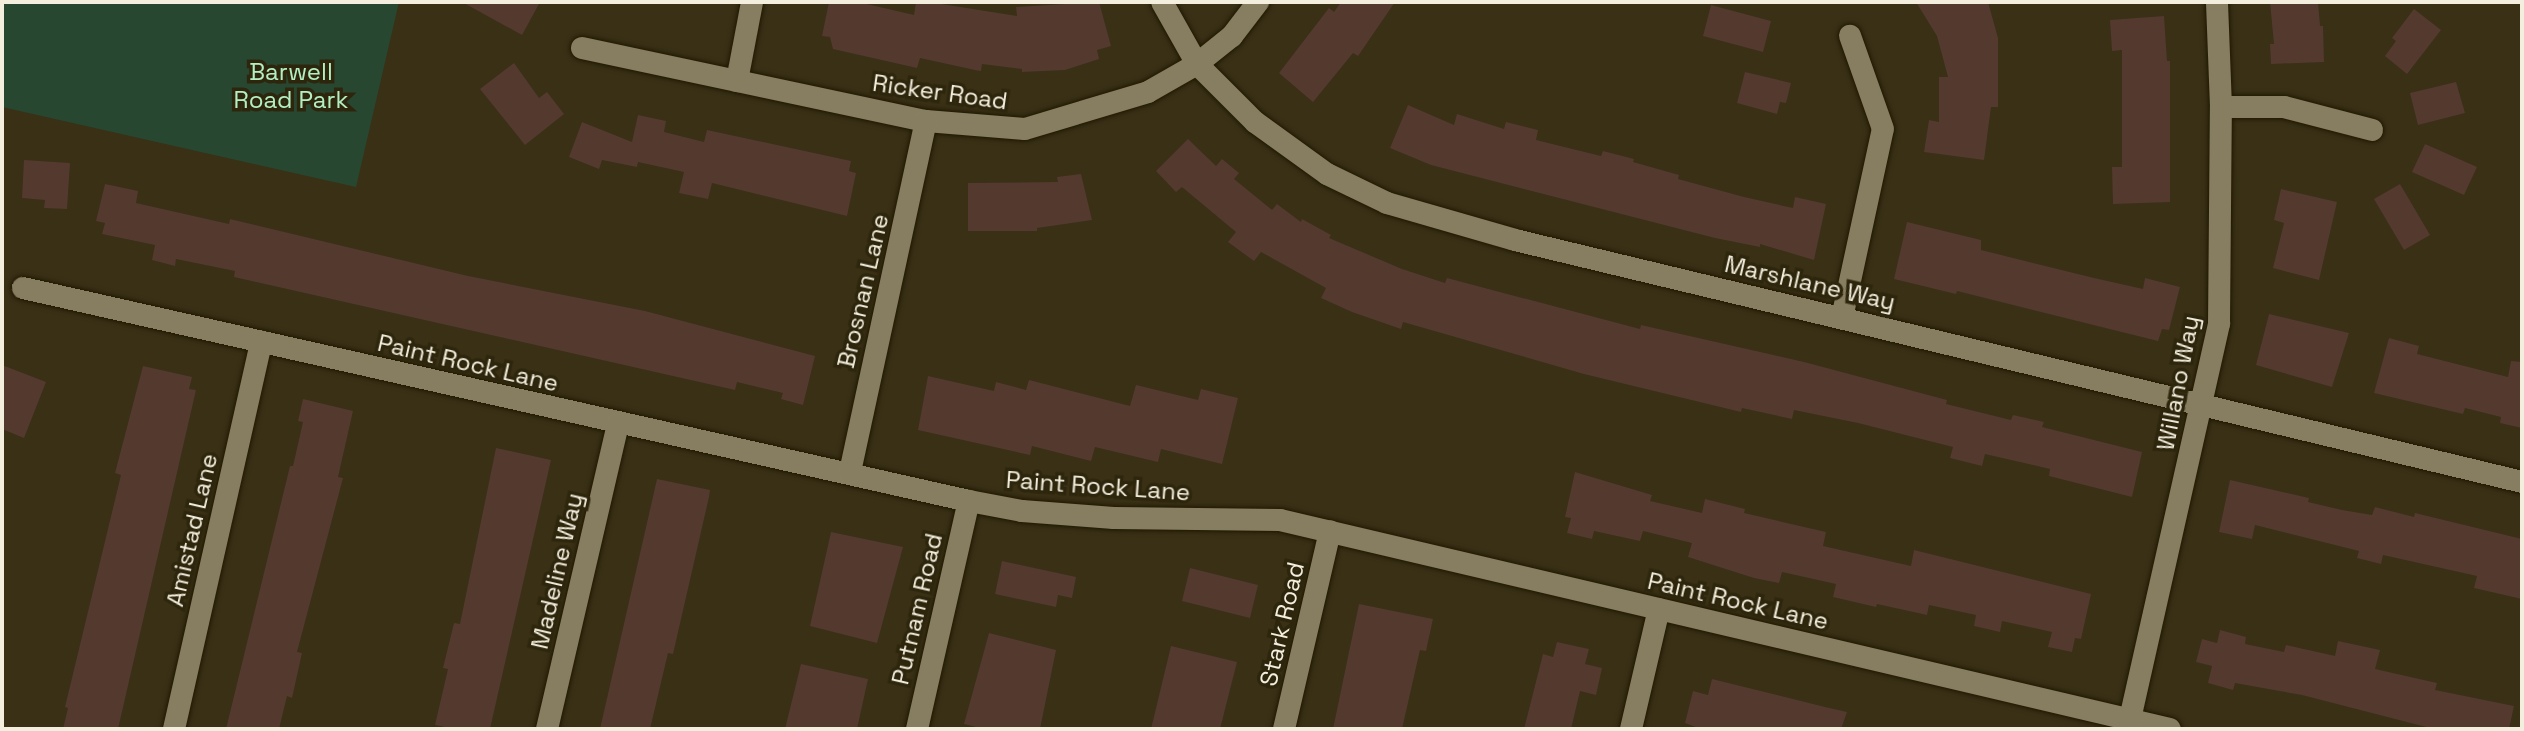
<!DOCTYPE html>
<html>
<head>
<meta charset="utf-8">
<style>
  body { margin:0 }
  #map { position:relative; width:2524px; height:731px; overflow:hidden; background:#393016; font-family:"Space Grotesk",sans-serif }
  div>[style] { position:absolute }
  [style*='--x'] { left:calc(var(--x)*1px); top:calc(var(--y)*1px); width:calc(var(--w)*1px); rotate:calc(var(--a)*1deg) }
  .green>* { inset:0; background:#274731 }
  .building>* { inset:0; background:#54392f }
  .roads { filter:drop-shadow(0 0 2px #201800) drop-shadow(0 0 2px #201800) }
  .minor>* { height:22px; margin:-11px; padding:0 11px; transform-origin:11px; border-radius:11px; background:#877e61 }
  span { translate:-50% -50%; white-space:nowrap; text-align:center; line-height:1.15; -webkit-text-stroke:7px #2e260c; paint-order:stroke }
  .park-label { font-size:24px; color:#b3efc3 }
  .street-label { font-size:24px; color:#f3eede }
  .frame { position:absolute; inset:0; border:4px solid #f3eede; pointer-events:none }
</style>
</head>
<body>
<div id="map">
  <div class="green">
    <i style="clip-path:polygon(2px 2px,399px 2px,356px 187px,2px 107px)"></i>
  </div>
  <div class="building">
    <i style="clip-path:polygon(462px 2px,540px 2px,522px 35px)"></i>
    <i style="clip-path:polygon(829px 2px,858px 2px,914px 15px,916px 2px,929px 2px,1017px 16px,1016px 7px,1099px 2px,1111px 46px,1097px 50px,1099px 59px,1065px 70px,1022px 72px,1022px 69px,982px 64px,981px 71px,975px 70px,920px 58px,917px 68px,833px 49px,830px 37px,822px 36px)"></i>
    <i style="clip-path:polygon(1341px 2px,1395px 2px,1358px 56px,1353px 53px,1313px 102px,1279px 73px,1329px 8px,1334px 12px)"></i>
    <i style="clip-path:polygon(1916px 2px,1988px 2px,1998px 38px,1998px 107px,1991px 107px,1984px 160px,1924px 152px,1929px 120px,1939px 122px,1939px 77px,1948px 77px,1937px 36px)"></i>
    <i style="clip-path:polygon(2270px 2px,2318px 2px,2320px 26px,2323px 26px,2324px 62px,2271px 64px,2270px 44px,2274px 44px)"></i>
    <i style="clip-path:polygon(1711px 5px,1771px 21px,1763px 52px,1703px 36px)"></i>
    <i style="clip-path:polygon(2414px 9px,2441px 30px,2407px 74px,2385px 56px,2396px 41px,2392px 38px)"></i>
    <i style="clip-path:polygon(2164px 16px,2167px 61px,2170px 61px,2170px 202px,2113px 204px,2112px 167px,2122px 167px,2122px 50px,2112px 51px,2110px 20px)"></i>
    <i style="clip-path:polygon(514px 63px,539px 98px,547px 92px,564px 114px,525px 145px,480px 89px)"></i>
    <i style="clip-path:polygon(1745px 72px,1791px 83px,1786px 103px,1780px 102px,1777px 114px,1737px 103px)"></i>
    <i style="clip-path:polygon(2456px 82px,2465px 113px,2418px 125px,2410px 93px)"></i>
    <i style="clip-path:polygon(1408px 105px,1454px 125px,1457px 114px,1504px 129px,1506px 122px,1538px 130px,1536px 140px,1601px 156px,1603px 151px,1634px 159px,1633px 162px,1679px 175px,1678px 179px,1744px 197px,1793px 208px,1795px 197px,1826px 204px,1814px 260px,1760px 244px,1760px 247px,1715px 238px,1431px 165px,1390px 148px)"></i>
    <i style="clip-path:polygon(638px 115px,666px 121px,664px 132px,704px 142px,707px 130px,851px 161px,849px 171px,856px 173px,847px 216px,712px 183px,708px 199px,679px 193px,684px 172px,638px 162px,637px 167px,602px 160px,599px 169px,569px 157px,582px 122px,632px 142px)"></i>
    <i style="clip-path:polygon(1188px 139px,1216px 166px,1222px 159px,1239px 173px,1234px 179px,1272px 210px,1277px 204px,1301px 222px,1302px 219px,1331px 235px,1329px 238px,1402px 269px,1445px 283px,1447px 278px,1640px 329px,1641px 325px,1804px 362px,1947px 400px,1946px 404px,2011px 420px,2013px 415px,2044px 422px,2042px 427px,2142px 452px,2132px 497px,2049px 476px,2050px 469px,1985px 454px,1982px 466px,1950px 458px,1953px 447px,1858px 423px,1794px 410px,1792px 419px,1742px 408px,1741px 412px,1584px 374px,1403px 322px,1401px 329px,1352px 312px,1321px 298px,1326px 288px,1261px 252px,1254px 261px,1228px 242px,1236px 232px,1182px 187px,1176px 192px,1156px 171px)"></i>
    <i style="clip-path:polygon(2425px 144px,2477px 167px,2464px 195px,2412px 172px)"></i>
    <i style="clip-path:polygon(24px 160px,70px 163px,67px 209px,44px 208px,45px 200px,22px 198px)"></i>
    <i style="clip-path:polygon(1081px 174px,1092px 220px,1037px 228px,1037px 231px,968px 231px,968px 183px,1058px 182px,1057px 177px)"></i>
    <i style="clip-path:polygon(105px 184px,138px 191px,136px 203px,229px 224px,230px 219px,468px 276px,645px 311px,815px 356px,803px 405px,781px 399px,783px 393px,737px 382px,735px 390px,234px 277px,235px 271px,176px 259px,175px 266px,152px 260px,155px 245px,102px 234px,105px 223px,96px 221px)"></i>
    <i style="clip-path:polygon(2400px 184px,2430px 235px,2404px 250px,2374px 199px)"></i>
    <i style="clip-path:polygon(2281px 189px,2337px 202px,2319px 280px,2273px 268px,2284px 223px,2274px 220px)"></i>
    <i style="clip-path:polygon(1907px 222px,1981px 240px,1981px 250px,2094px 278px,2143px 289px,2145px 278px,2180px 287px,2169px 330px,2162px 329px,2158px 341px,1957px 291px,1956px 294px,1894px 279px)"></i>
    <i style="clip-path:polygon(2269px 314px,2349px 333px,2332px 387px,2256px 365px)"></i>
    <i style="clip-path:polygon(2389px 338px,2419px 346px,2417px 354px,2508px 377px,2511px 361px,2522px 362px,2522px 428px,2500px 423px,2501px 417px,2465px 408px,2463px 414px,2374px 393px)"></i>
    <i style="clip-path:polygon(2px 365px,46px 382px,24px 438px,2px 429px)"></i>
    <i style="clip-path:polygon(143px 366px,192px 377px,189px 389px,196px 390px,118px 729px,63px 729px,68px 708px,65px 707px,121px 475px,115px 473px)"></i>
    <i style="clip-path:polygon(928px 376px,994px 391px,996px 382px,1026px 390px,1029px 380px,1130px 406px,1136px 385px,1198px 400px,1201px 389px,1238px 398px,1222px 464px,1161px 449px,1158px 462px,1095px 447px,1091px 461px,1032px 446px,1030px 455px,918px 430px)"></i>
    <i style="clip-path:polygon(303px 399px,353px 411px,338px 477px,343px 478px,297px 652px,302px 653px,292px 698px,287px 696px,279px 729px,226px 729px,290px 466px,293px 466px,303px 422px,298px 421px)"></i>
    <i style="clip-path:polygon(496px 448px,551px 460px,490px 729px,455px 729px,435px 725px,448px 669px,443px 668px,454px 623px,460px 624px)"></i>
    <i style="clip-path:polygon(1575px 472px,1652px 495px,1650px 501px,1702px 513px,1705px 499px,1745px 509px,1744px 513px,1826px 532px,1823px 546px,1911px 566px,1914px 550px,2091px 594px,2081px 639px,2075px 638px,2072px 652px,2048px 647px,2052px 632px,2002px 621px,2000px 632px,1974px 626px,1976px 615px,1929px 605px,1927px 615px,1877px 604px,1876px 607px,1833px 597px,1836px 584px,1782px 572px,1779px 583px,1754px 578px,1688px 557px,1692px 543px,1643px 531px,1640px 541px,1594px 531px,1592px 539px,1567px 533px,1571px 518px,1565px 517px)"></i>
    <i style="clip-path:polygon(657px 479px,710px 490px,709px 497px,673px 654px,668px 653px,650px 729px,600px 729px)"></i>
    <i style="clip-path:polygon(2230px 480px,2309px 498px,2308px 502px,2342px 510px,2372px 515px,2375px 507px,2414px 517px,2415px 513px,2522px 539px,2522px 599px,2474px 588px,2477px 576px,2383px 555px,2381px 564px,2357px 558px,2359px 551px,2255px 525px,2252px 539px,2219px 532px)"></i>
    <i style="clip-path:polygon(831px 532px,903px 547px,877px 643px,810px 626px)"></i>
    <i style="clip-path:polygon(1002px 561px,1076px 577px,1072px 598px,1058px 595px,1056px 607px,995px 594px)"></i>
    <i style="clip-path:polygon(1190px 568px,1258px 585px,1250px 618px,1182px 601px)"></i>
    <i style="clip-path:polygon(1359px 604px,1433px 619px,1426px 651px,1420px 650px,1402px 729px,1333px 729px)"></i>
    <i style="clip-path:polygon(2220px 630px,2246px 637px,2245px 644px,2284px 652px,2286px 645px,2335px 656px,2338px 641px,2380px 650px,2375px 669px,2437px 683px,2435px 690px,2514px 706px,2509px 729px,2434px 729px,2302px 695px,2235px 683px,2233px 690px,2208px 683px,2212px 666px,2196px 662px,2202px 639px,2217px 643px)"></i>
    <i style="clip-path:polygon(989px 633px,1056px 650px,1040px 729px,984px 729px,964px 724px)"></i>
    <i style="clip-path:polygon(1557px 642px,1589px 649px,1585px 664px,1602px 668px,1596px 695px,1580px 691px,1571px 729px,1524px 729px,1543px 654px,1553px 657px)"></i>
    <i style="clip-path:polygon(1171px 646px,1237px 662px,1220px 729px,1151px 729px)"></i>
    <i style="clip-path:polygon(801px 664px,868px 679px,857px 729px,785px 729px)"></i>
    <i style="clip-path:polygon(1712px 679px,1825px 707px,1847px 712px,1841px 729px,1701px 729px,1685px 723px,1693px 691px,1708px 695px)"></i>
  </div>
  <div class="roads">
    <div class="minor">
      <i style="--x:1162;--y:2;--w:71;--a:60.6"></i>
      <i style="--x:1197;--y:64;--w:82;--a:45"></i>
      <i style="--x:1255;--y:122;--w:89;--a:35.8"></i>
      <i style="--x:1327;--y:174;--w:67;--a:25.8"></i>
      <i style="--x:1387;--y:203;--w:133;--a:16.1"></i>
      <i style="--x:1515;--y:240;--w:1036;--a:13.51"></i>
      <i style="--x:582;--y:48;--w:352;--a:12"></i>
      <i style="--x:926;--y:121;--w:99;--a:4.6"></i>
      <i style="--x:1025;--y:129;--w:128;--a:-16.7"></i>
      <i style="--x:1148;--y:92;--w:56;--a:-29.7"></i>
      <i style="--x:1197;--y:64;--w:45;--a:-38.7"></i>
      <i style="--x:1232;--y:36;--w:43;--a:-52.6"></i>
      <i style="--x:737;--y:81;--w:80;--a:-79.2"></i>
      <i style="--x:2221;--y:107;--w:63;--a:0"></i>
      <i style="--x:2284;--y:107;--w:91;--a:14.6"></i>
      <i style="--x:23;--y:288;--w:970;--a:12.69"></i>
      <i style="--x:969;--y:501;--w:54;--a:10.7"></i>
      <i style="--x:1022;--y:511;--w:92;--a:4.4"></i>
      <i style="--x:1114;--y:518;--w:166;--a:0.7"></i>
      <i style="--x:1280;--y:520;--w:914;--a:13.22"></i>
      <i style="--x:1842;--y:318;--w:193;--a:-77.8"></i>
      <i style="--x:1883;--y:129;--w:99;--a:-109.5"></i>
      <i style="--x:850;--y:472;--w:359;--a:-77.8"></i>
      <i style="--x:2130;--y:719;--w:405;--a:-77.3"></i>
      <i style="--x:2219;--y:324;--w:217;--a:-89.5"></i>
      <i style="--x:2221;--y:107;--w:105;--a:-92.2"></i>
      <i style="--x:174;--y:729;--w:397;--a:-77.3"></i>
      <i style="--x:547;--y:729;--w:313;--a:-76.9"></i>
      <i style="--x:917;--y:729;--w:234;--a:-77.2"></i>
      <i style="--x:1284;--y:729;--w:203;--a:-76.9"></i>
      <i style="--x:1631;--y:729;--w:123;--a:-76.9"></i>
    </div>
  </div>
  <div class="park-label">
    <span style="left:291px;top:86px">Barwell<br>Road Park</span>
  </div>
  <div class="street-label">
    <span style="left:940px;top:92px;rotate:8deg">Ricker Road</span>
    <span style="left:1810px;top:283px;rotate:13deg">Marshlane Way</span>
    <span style="left:863px;top:291px;rotate:-77deg">Brosnan Lane</span>
    <span style="left:468px;top:363px;rotate:13deg">Paint Rock Lane</span>
    <span style="left:2178px;top:383px;rotate:-79deg">Willano Way</span>
    <span style="left:1098px;top:486px;rotate:4deg">Paint Rock Lane</span>
    <span style="left:192px;top:530px;rotate:-77deg">Amistad Lane</span>
    <span style="left:557px;top:571px;rotate:-77deg">Madeline Way</span>
    <span style="left:1738px;top:601px;rotate:13deg">Paint Rock Lane</span>
    <span style="left:917px;top:609px;rotate:-77deg">Putnam Road</span>
    <span style="left:1282px;top:624px;rotate:-77deg">Stark Road</span>
  </div>
  <div class="frame"></div>
</div>
</body>
</html>
